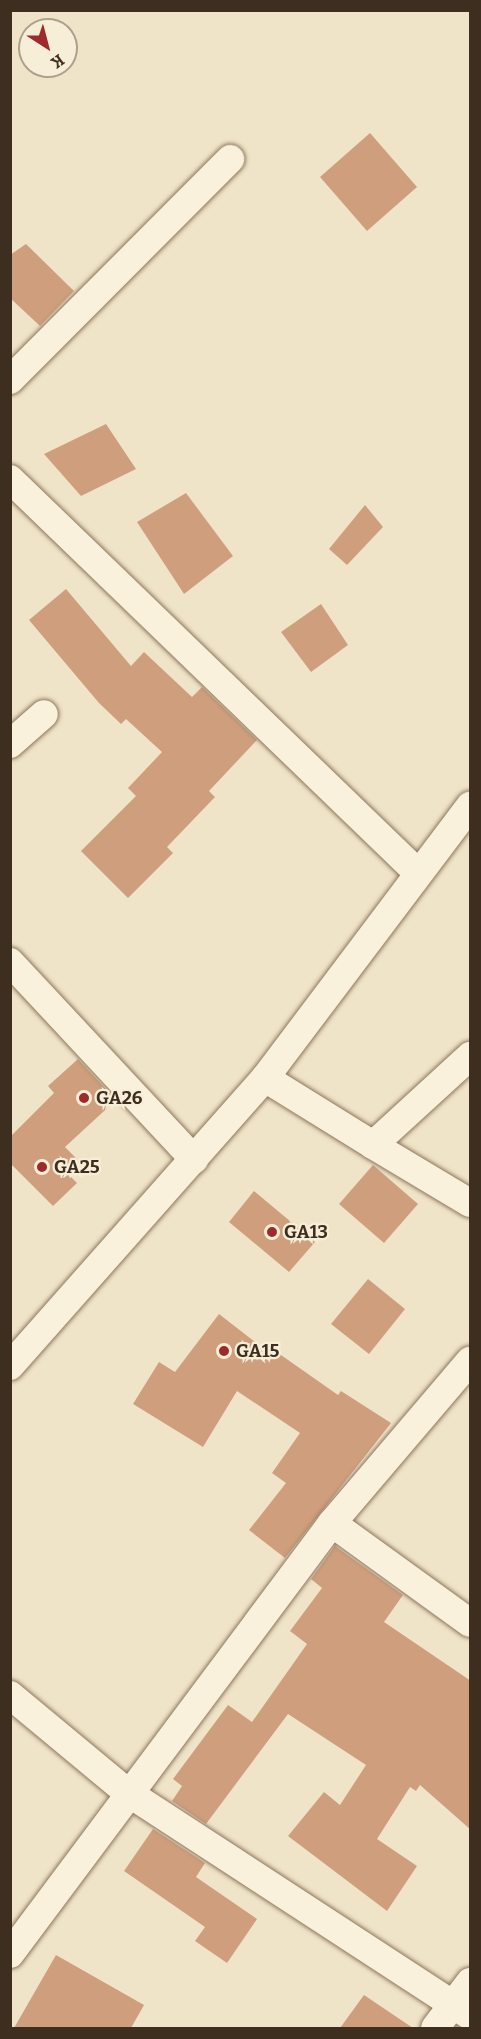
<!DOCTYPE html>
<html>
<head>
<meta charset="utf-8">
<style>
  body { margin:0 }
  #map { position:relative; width:481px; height:2039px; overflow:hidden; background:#f0e4c8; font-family:Bitter,serif }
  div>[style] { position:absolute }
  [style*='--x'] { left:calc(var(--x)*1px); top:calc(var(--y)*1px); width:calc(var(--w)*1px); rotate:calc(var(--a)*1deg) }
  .building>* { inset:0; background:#cf9f7d }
  .roads { filter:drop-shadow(0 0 2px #8d765c) drop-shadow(0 0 2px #8d765c) }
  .minor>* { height:28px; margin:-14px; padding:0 14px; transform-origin:14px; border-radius:14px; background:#faf1dc }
  .dots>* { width:16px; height:16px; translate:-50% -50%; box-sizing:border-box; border:3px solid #f7eed8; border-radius:50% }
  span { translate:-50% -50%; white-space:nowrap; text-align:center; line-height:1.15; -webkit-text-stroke:4.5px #f7eed8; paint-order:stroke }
  .poi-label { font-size:18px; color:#3d2e20; font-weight:700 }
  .left { translate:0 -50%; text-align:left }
  .frame { position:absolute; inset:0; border:12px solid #3d2e20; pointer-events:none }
  .north { position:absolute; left:18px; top:18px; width:60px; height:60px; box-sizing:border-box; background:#f7eed8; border:2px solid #ada18e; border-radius:50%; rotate:144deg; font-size:16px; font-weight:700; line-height:24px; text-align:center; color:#3d2e20 }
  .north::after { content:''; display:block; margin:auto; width:21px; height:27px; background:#9e2a2b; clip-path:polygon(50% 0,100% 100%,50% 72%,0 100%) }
</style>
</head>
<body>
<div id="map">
  <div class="building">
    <i style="clip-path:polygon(370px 133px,417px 187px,367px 231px,320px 177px)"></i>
    <i style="clip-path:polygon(26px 244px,74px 291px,40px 326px,10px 298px,10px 255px)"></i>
    <i style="clip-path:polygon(106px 424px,136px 469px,81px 496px,44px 454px)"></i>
    <i style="clip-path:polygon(186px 493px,233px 556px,184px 594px,137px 522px)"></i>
    <i style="clip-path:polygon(365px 505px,383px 527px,347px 565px,329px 549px)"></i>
    <i style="clip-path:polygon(66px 589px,131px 666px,144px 652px,192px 697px,202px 687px,257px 740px,209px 791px,215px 797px,167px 847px,173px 853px,128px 898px,81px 851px,136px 796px,128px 788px,162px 752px,126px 719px,121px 724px,99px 703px,29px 620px)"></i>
    <i style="clip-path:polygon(321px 604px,348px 645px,311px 672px,281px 632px)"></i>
    <i style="clip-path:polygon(78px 1059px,116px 1100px,65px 1147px,77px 1159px,65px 1171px,77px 1183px,53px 1206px,10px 1163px,10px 1137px,54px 1093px,48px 1086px)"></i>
    <i style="clip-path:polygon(373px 1165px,418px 1204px,384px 1243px,339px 1204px)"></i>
    <i style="clip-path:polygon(254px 1191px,315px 1242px,289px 1272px,229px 1222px)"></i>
    <i style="clip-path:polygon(368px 1279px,405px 1309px,369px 1354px,331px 1324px)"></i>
    <i style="clip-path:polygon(219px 1314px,268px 1352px,271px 1348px,338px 1395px,341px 1391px,391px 1423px,285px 1558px,249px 1530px,286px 1483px,272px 1473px,300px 1433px,237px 1391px,203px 1447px,133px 1404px,159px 1362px,175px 1372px)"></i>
    <i style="clip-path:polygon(335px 1546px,403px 1595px,384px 1622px,471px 1681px,471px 1830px,420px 1785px,416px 1791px,410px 1787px,377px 1839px,417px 1866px,387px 1911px,288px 1836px,324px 1792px,340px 1805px,366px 1765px,288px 1714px,206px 1824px,172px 1801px,182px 1786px,173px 1779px,228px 1705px,252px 1722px,307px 1644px,290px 1631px,322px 1588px,311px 1579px)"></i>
    <i style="clip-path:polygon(153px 1829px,205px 1863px,196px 1877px,257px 1919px,227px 1963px,195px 1941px,205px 1927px,124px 1871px)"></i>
    <i style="clip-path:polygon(56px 1955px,144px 2005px,131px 2028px,14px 2028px)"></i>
    <i style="clip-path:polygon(364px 1995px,413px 2028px,340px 2028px)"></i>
  </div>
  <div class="roads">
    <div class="minor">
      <i style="--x:10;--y:380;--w:312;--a:-45.1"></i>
      <i style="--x:10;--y:479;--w:567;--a:44"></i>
      <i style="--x:10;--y:744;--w:45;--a:-41.4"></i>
      <i style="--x:10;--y:962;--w:270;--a:47"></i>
      <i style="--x:265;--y:1078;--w:127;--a:31.8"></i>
      <i style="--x:373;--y:1145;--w:132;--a:-42.5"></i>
      <i style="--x:373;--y:1145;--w:113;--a:30.9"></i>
      <i style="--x:10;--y:1366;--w:385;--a:-48.5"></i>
      <i style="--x:265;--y:1078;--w:341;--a:-53"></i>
      <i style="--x:332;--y:1523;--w:170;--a:35.9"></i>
      <i style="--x:10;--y:1695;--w:152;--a:39.7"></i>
      <i style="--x:127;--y:1792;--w:410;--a:33.1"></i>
      <i style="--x:10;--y:1954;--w:538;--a:-53.24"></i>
      <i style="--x:332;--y:1523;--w:213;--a:-49.6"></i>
      <i style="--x:435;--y:2028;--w:58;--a:-52.7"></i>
    </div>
  </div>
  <div class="dots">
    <i style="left:84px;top:1098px;background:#9e2a2b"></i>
    <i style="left:42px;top:1167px;background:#9e2a2b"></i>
    <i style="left:272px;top:1232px;background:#9e2a2b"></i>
    <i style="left:224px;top:1351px;background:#9e2a2b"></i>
  </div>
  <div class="poi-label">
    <span class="left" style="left:96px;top:1098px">GA26</span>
    <span class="left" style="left:54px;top:1167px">GA25</span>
    <span class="left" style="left:284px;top:1232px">GA13</span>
    <span class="left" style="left:236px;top:1351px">GA15</span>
  </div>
  <div class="frame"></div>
  <div class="north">K</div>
</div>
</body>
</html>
